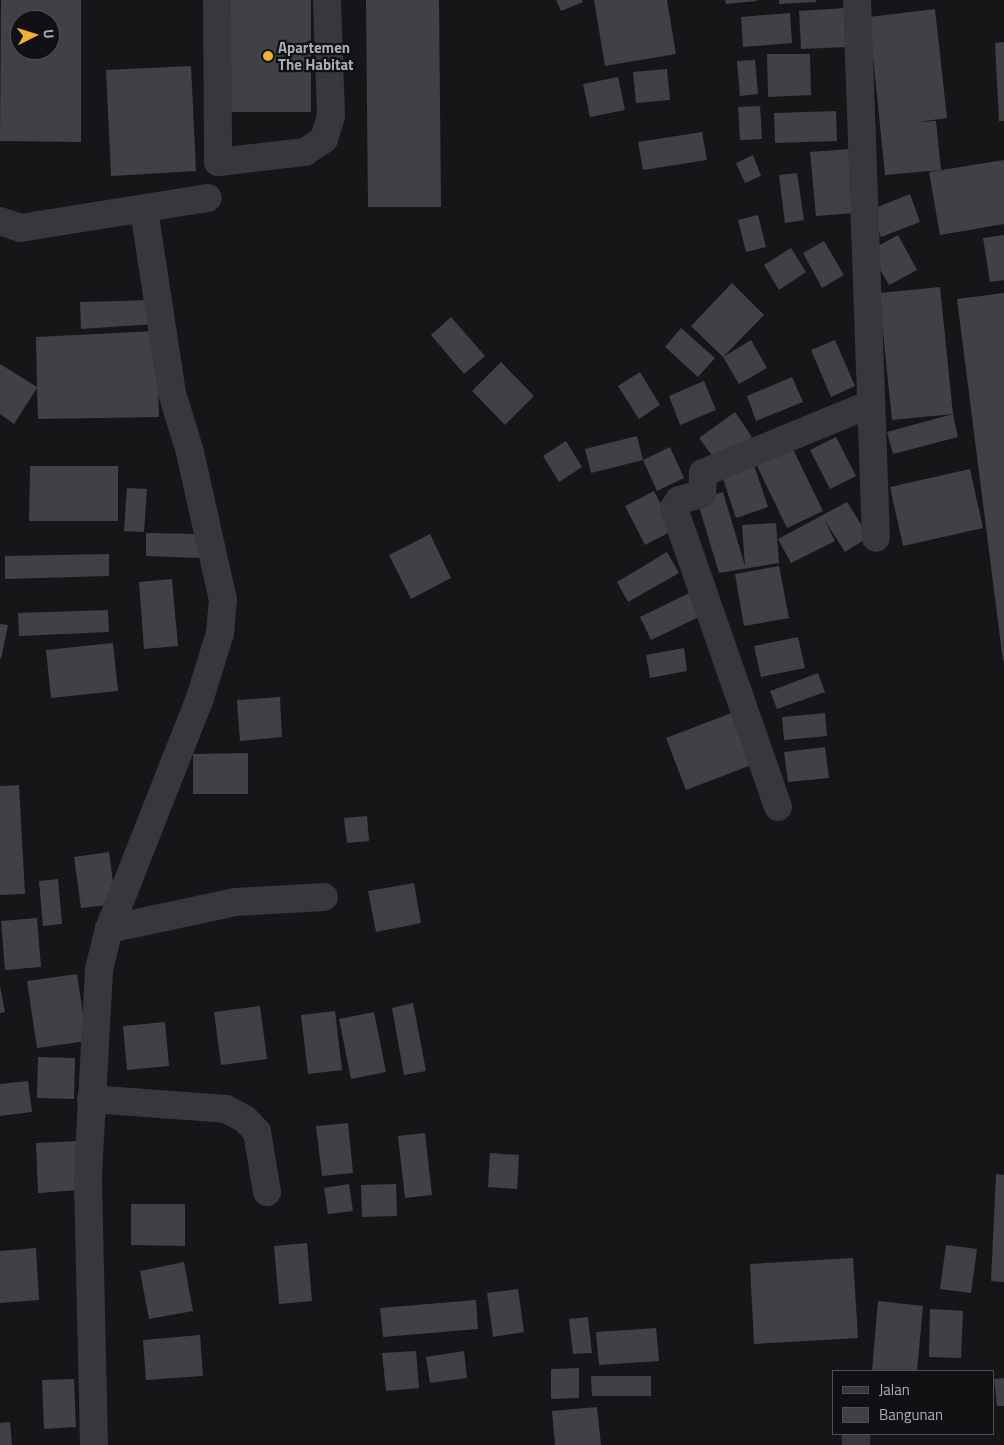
<!DOCTYPE html>
<html>
<head>
<meta charset="utf-8">
<style>
  body { margin:0 }
  #map { position:relative; width:1004px; height:1445px; overflow:hidden; background:#161618; font-family:"Titillium Web",sans-serif }
  div>[style] { position:absolute }
  [style*='--x'] { left:calc(var(--x)*1px); top:calc(var(--y)*1px); width:calc(var(--w)*1px); rotate:calc(var(--a)*1deg) }
  .building>* { inset:0; background:#404145 }
  .minor>* { height:28px; margin:-14px; padding:0 14px; transform-origin:14px; border-radius:14px; background:#37383d }
  .dots>* { width:14px; height:14px; translate:-50% -50%; box-sizing:border-box; border:2px solid #111113; border-radius:50% }
  span { translate:-50% -50%; white-space:nowrap; text-align:center; line-height:1.15; -webkit-text-stroke:4.5px #111113; paint-order:stroke }
  .poi-label { font-size:15px; color:#a8adb8; font-weight:700 }
  .left { translate:0 -50%; text-align:left }
  .legend { position:absolute; left:832px; top:1370px; width:162px; height:65px; box-sizing:border-box; background:#111113; border:1px solid #4d4f55; margin:0; padding:6px 9px; list-style:none; font-size:15px; color:#a8adb8 }
  .legend li { display:flex; align-items:center; gap:10px; height:25px }
  .legend b { width:25px; border:1px solid #4d4f55 }
  .north { position:absolute; left:10px; top:10px; width:50px; height:50px; box-sizing:border-box; background:#111113; border:1px solid #4d4f55; border-radius:50%; rotate:85deg; font-size:14px; font-weight:700; line-height:20px; text-align:center; color:#a8adb8 }
  .north::after { content:''; display:block; margin:auto; width:18px; height:22px; background:#f2b134; clip-path:polygon(50% 0,100% 100%,50% 72%,0 100%) }
</style>
</head>
<body>
<div id="map">
  <div class="building">
    <i style="clip-path:polygon(evenodd,1px 0,81px 0,81px 142px,0 141px,1px 0,20px 20px,50px 20px,50px 50px,20px 50px,20px 20px)"></i>
    <i style="clip-path:polygon(226px 0,311px 0,311px 112px,225px 112px)"></i>
    <i style="clip-path:polygon(366px 0,439px 0,441px 207px,368px 207px)"></i>
    <i style="clip-path:polygon(556px 0,582px 0,583px 2px,561px 11px)"></i>
    <i style="clip-path:polygon(594px 0,667px 0,676px 54px,605px 66px)"></i>
    <i style="clip-path:polygon(725px 0,757px 0,757px 1px,726px 4px)"></i>
    <i style="clip-path:polygon(779px 0,816px 0,816px 2px,779px 4px)"></i>
    <i style="clip-path:polygon(845px 8px,846px 47px,801px 49px,799px 11px)"></i>
    <i style="clip-path:polygon(935px 9px,947px 118px,918px 122px,936px 121px,941px 170px,885px 175px,869px 17px)"></i>
    <i style="clip-path:polygon(790px 13px,792px 43px,743px 47px,741px 17px)"></i>
    <i style="clip-path:polygon(1004px 42px,1004px 121px,999px 121px,995px 43px)"></i>
    <i style="clip-path:polygon(767px 54px,810px 54px,811px 95px,768px 97px)"></i>
    <i style="clip-path:polygon(755px 60px,758px 94px,740px 96px,737px 61px)"></i>
    <i style="clip-path:polygon(191px 66px,196px 171px,111px 176px,106px 70px)"></i>
    <i style="clip-path:polygon(667px 69px,670px 100px,636px 103px,633px 72px)"></i>
    <i style="clip-path:polygon(618px 77px,625px 110px,590px 117px,583px 84px)"></i>
    <i style="clip-path:polygon(760px 106px,762px 139px,740px 140px,738px 107px)"></i>
    <i style="clip-path:polygon(836px 111px,837px 141px,775px 143px,774px 113px)"></i>
    <i style="clip-path:polygon(702px 132px,707px 160px,643px 170px,638px 142px)"></i>
    <i style="clip-path:polygon(850px 149px,855px 213px,816px 216px,810px 152px)"></i>
    <i style="clip-path:polygon(753px 155px,761px 176px,745px 183px,736px 163px)"></i>
    <i style="clip-path:polygon(1004px 160px,1004px 224px,940px 235px,929px 172px)"></i>
    <i style="clip-path:polygon(797px 173px,804px 220px,785px 223px,779px 175px)"></i>
    <i style="clip-path:polygon(910px 194px,920px 222px,881px 237px,870px 210px)"></i>
    <i style="clip-path:polygon(758px 215px,766px 247px,746px 252px,738px 220px)"></i>
    <i style="clip-path:polygon(898px 235px,917px 270px,889px 285px,869px 251px)"></i>
    <i style="clip-path:polygon(1004px 235px,1004px 280px,990px 282px,983px 238px)"></i>
    <i style="clip-path:polygon(824px 241px,844px 275px,822px 288px,803px 253px)"></i>
    <i style="clip-path:polygon(791px 248px,806px 272px,779px 290px,764px 265px)"></i>
    <i style="clip-path:polygon(732px 283px,764px 315px,723px 357px,691px 326px)"></i>
    <i style="clip-path:polygon(940px 287px,953px 414px,892px 420px,879px 293px)"></i>
    <i style="clip-path:polygon(1004px 293px,1004px 661px,1003px 661px,957px 299px)"></i>
    <i style="clip-path:polygon(155px 300px,156px 324px,81px 329px,80px 302px)"></i>
    <i style="clip-path:polygon(451px 317px,485px 356px,464px 374px,431px 335px)"></i>
    <i style="clip-path:polygon(681px 328px,715px 358px,698px 377px,665px 347px)"></i>
    <i style="clip-path:polygon(156px 331px,159px 417px,38px 419px,37px 388px,14px 424px,0 414px,0 364px,37px 387px,36px 337px)"></i>
    <i style="clip-path:polygon(751px 340px,767px 368px,739px 384px,723px 357px)"></i>
    <i style="clip-path:polygon(835px 340px,855px 386px,831px 397px,811px 350px)"></i>
    <i style="clip-path:polygon(501px 362px,534px 396px,505px 425px,472px 391px)"></i>
    <i style="clip-path:polygon(640px 372px,660px 405px,639px 419px,618px 386px)"></i>
    <i style="clip-path:polygon(792px 377px,803px 402px,756px 421px,747px 396px)"></i>
    <i style="clip-path:polygon(704px 381px,716px 410px,680px 425px,669px 396px)"></i>
    <i style="clip-path:polygon(735px 412px,752px 437px,717px 462px,699px 438px)"></i>
    <i style="clip-path:polygon(953px 414px,958px 437px,893px 454px,887px 432px)"></i>
    <i style="clip-path:polygon(637px 436px,643px 460px,591px 473px,585px 449px)"></i>
    <i style="clip-path:polygon(836px 437px,856px 476px,830px 489px,810px 450px)"></i>
    <i style="clip-path:polygon(566px 441px,582px 467px,559px 482px,543px 456px)"></i>
    <i style="clip-path:polygon(791px 445px,823px 511px,787px 528px,755px 462px)"></i>
    <i style="clip-path:polygon(670px 447px,684px 478px,657px 491px,643px 460px)"></i>
    <i style="clip-path:polygon(753px 462px,768px 507px,736px 518px,721px 473px)"></i>
    <i style="clip-path:polygon(30px 466px,118px 466px,118px 521px,29px 521px)"></i>
    <i style="clip-path:polygon(970px 469px,983px 528px,903px 546px,890px 487px)"></i>
    <i style="clip-path:polygon(127px 488px,147px 489px,144px 532px,124px 531px)"></i>
    <i style="clip-path:polygon(654px 491px,674px 530px,645px 545px,625px 506px)"></i>
    <i style="clip-path:polygon(723px 492px,745px 566px,742px 525px,776px 523px,779px 563px,719px 573px,697px 500px)"></i>
    <i style="clip-path:polygon(847px 502px,869px 537px,845px 552px,824px 519px,835px 541px,791px 563px,778px 539px)"></i>
    <i style="clip-path:polygon(146px 533px,199px 534px,199px 558px,146px 556px)"></i>
    <i style="clip-path:polygon(430px 534px,451px 578px,411px 599px,389px 555px)"></i>
    <i style="clip-path:polygon(667px 552px,679px 573px,628px 602px,617px 582px)"></i>
    <i style="clip-path:polygon(109px 554px,109px 576px,5px 579px,5px 556px)"></i>
    <i style="clip-path:polygon(779px 566px,789px 618px,744px 626px,735px 574px)"></i>
    <i style="clip-path:polygon(172px 579px,178px 646px,144px 649px,139px 582px)"></i>
    <i style="clip-path:polygon(689px 593px,701px 616px,651px 640px,640px 617px)"></i>
    <i style="clip-path:polygon(108px 610px,109px 632px,19px 636px,18px 613px)"></i>
    <i style="clip-path:polygon(0 624px,8px 625px,1px 659px,0 658px)"></i>
    <i style="clip-path:polygon(798px 637px,805px 668px,761px 677px,754px 646px)"></i>
    <i style="clip-path:polygon(113px 643px,118px 691px,51px 698px,46px 650px)"></i>
    <i style="clip-path:polygon(684px 648px,687px 671px,650px 678px,646px 655px)"></i>
    <i style="clip-path:polygon(818px 673px,825px 692px,777px 709px,770px 691px)"></i>
    <i style="clip-path:polygon(280px 697px,282px 737px,240px 741px,237px 700px)"></i>
    <i style="clip-path:polygon(734px 712px,754px 764px,686px 790px,666px 738px)"></i>
    <i style="clip-path:polygon(825px 713px,827px 736px,784px 740px,782px 717px)"></i>
    <i style="clip-path:polygon(825px 747px,829px 778px,788px 782px,784px 752px)"></i>
    <i style="clip-path:polygon(248px 753px,248px 794px,193px 794px,193px 754px)"></i>
    <i style="clip-path:polygon(19px 785px,25px 894px,0 895px,0 786px)"></i>
    <i style="clip-path:polygon(367px 816px,369px 841px,347px 843px,344px 818px)"></i>
    <i style="clip-path:polygon(109px 852px,116px 904px,81px 908px,74px 857px)"></i>
    <i style="clip-path:polygon(58px 879px,62px 924px,43px 926px,39px 881px)"></i>
    <i style="clip-path:polygon(414px 883px,421px 923px,376px 932px,368px 891px)"></i>
    <i style="clip-path:polygon(37px 918px,41px 967px,5px 970px,1px 921px)"></i>
    <i style="clip-path:polygon(77px 974px,87px 1041px,37px 1048px,27px 981px)"></i>
    <i style="clip-path:polygon(0 986px,5px 1012px,0 1013px)"></i>
    <i style="clip-path:polygon(413px 1003px,426px 1071px,404px 1075px,392px 1008px)"></i>
    <i style="clip-path:polygon(260px 1006px,267px 1059px,221px 1065px,214px 1012px)"></i>
    <i style="clip-path:polygon(335px 1011px,342px 1070px,308px 1074px,301px 1015px)"></i>
    <i style="clip-path:polygon(374px 1012px,386px 1072px,351px 1079px,339px 1019px)"></i>
    <i style="clip-path:polygon(165px 1022px,169px 1066px,127px 1070px,123px 1026px)"></i>
    <i style="clip-path:polygon(38px 1057px,75px 1058px,74px 1099px,37px 1098px)"></i>
    <i style="clip-path:polygon(28px 1081px,32px 1112px,0 1116px,0 1084px)"></i>
    <i style="clip-path:polygon(348px 1123px,353px 1173px,322px 1176px,316px 1126px)"></i>
    <i style="clip-path:polygon(425px 1133px,432px 1195px,405px 1198px,398px 1136px)"></i>
    <i style="clip-path:polygon(78px 1141px,80px 1190px,38px 1193px,36px 1143px)"></i>
    <i style="clip-path:polygon(490px 1153px,519px 1155px,517px 1189px,488px 1187px)"></i>
    <i style="clip-path:polygon(996px 1174px,1004px 1175px,1004px 1282px,991px 1281px)"></i>
    <i style="clip-path:polygon(349px 1184px,353px 1211px,328px 1214px,324px 1188px)"></i>
    <i style="clip-path:polygon(396px 1184px,397px 1216px,362px 1217px,361px 1185px)"></i>
    <i style="clip-path:polygon(131px 1204px,185px 1204px,185px 1246px,131px 1245px)"></i>
    <i style="clip-path:polygon(307px 1243px,312px 1301px,279px 1304px,274px 1246px)"></i>
    <i style="clip-path:polygon(946px 1245px,977px 1249px,971px 1293px,940px 1289px)"></i>
    <i style="clip-path:polygon(36px 1248px,39px 1300px,0 1303px,0 1251px)"></i>
    <i style="clip-path:polygon(853px 1258px,858px 1338px,754px 1344px,750px 1264px)"></i>
    <i style="clip-path:polygon(184px 1262px,193px 1311px,149px 1319px,140px 1271px)"></i>
    <i style="clip-path:polygon(518px 1289px,524px 1332px,493px 1337px,487px 1293px)"></i>
    <i style="clip-path:polygon(476px 1300px,478px 1329px,383px 1337px,380px 1308px)"></i>
    <i style="clip-path:polygon(878px 1301px,923px 1306px,917px 1371px,872px 1371px)"></i>
    <i style="clip-path:polygon(930px 1309px,963px 1311px,961px 1358px,929px 1357px)"></i>
    <i style="clip-path:polygon(588px 1317px,592px 1353px,573px 1354px,569px 1319px)"></i>
    <i style="clip-path:polygon(656px 1328px,659px 1361px,599px 1365px,596px 1332px)"></i>
    <i style="clip-path:polygon(200px 1335px,203px 1376px,146px 1380px,143px 1340px)"></i>
    <i style="clip-path:polygon(416px 1351px,419px 1388px,386px 1391px,382px 1353px)"></i>
    <i style="clip-path:polygon(464px 1351px,467px 1378px,430px 1383px,426px 1357px)"></i>
    <i style="clip-path:polygon(579px 1368px,579px 1398px,551px 1399px,551px 1369px)"></i>
    <i style="clip-path:polygon(591px 1376px,651px 1376px,651px 1396px,592px 1396px)"></i>
    <i style="clip-path:polygon(1004px 1378px,1004px 1406px,997px 1406px,994px 1379px)"></i>
    <i style="clip-path:polygon(74px 1379px,76px 1427px,44px 1429px,42px 1380px)"></i>
    <i style="clip-path:polygon(597px 1407px,601px 1445px,555px 1445px,552px 1411px)"></i>
    <i style="clip-path:polygon(10px 1422px,12px 1445px,0 1445px,0 1423px)"></i>
  </div>
  <div class="minor">
    <i style="--x:217;--y:0;--w:162;--a:89.6"></i>
    <i style="--x:218;--y:162;--w:88;--a:-6.6"></i>
    <i style="--x:305;--y:152;--w:23;--a:-34"></i>
    <i style="--x:324;--y:139;--w:24;--a:-73"></i>
    <i style="--x:331;--y:116;--w:116;--a:-92"></i>
    <i style="--x:857;--y:0;--w:538;--a:87.98"></i>
    <i style="--x:0;--y:221;--w:21;--a:19"></i>
    <i style="--x:20;--y:228;--w:190;--a:-9.1"></i>
    <i style="--x:778;--y:807;--w:317;--a:-109.2"></i>
    <i style="--x:674;--y:508;--w:9;--a:-58"></i>
    <i style="--x:679;--y:500;--w:24;--a:-15"></i>
    <i style="--x:702;--y:494;--w:21;--a:-87"></i>
    <i style="--x:703;--y:473;--w:178;--a:-22.4"></i>
    <i style="--x:109;--y:929;--w:129;--a:-12.1"></i>
    <i style="--x:235;--y:902;--w:89;--a:-3.2"></i>
    <i style="--x:91;--y:1099;--w:135;--a:4.2"></i>
    <i style="--x:226;--y:1109;--w:21;--a:28"></i>
    <i style="--x:245;--y:1119;--w:18;--a:47"></i>
    <i style="--x:257;--y:1132;--w:61;--a:80.5"></i>
    <i style="--x:856;--y:1434;--w:11;--a:90"></i>
    <i style="--x:94;--y:1445;--w:271;--a:-91.3"></i>
    <i style="--x:88;--y:1174;--w:205;--a:-86.9"></i>
    <i style="--x:99;--y:969;--w:41;--a:-76"></i>
    <i style="--x:109;--y:929;--w:248;--a:-68.5"></i>
    <i style="--x:200;--y:698;--w:68;--a:-72.9"></i>
    <i style="--x:220;--y:633;--w:33;--a:-85"></i>
    <i style="--x:223;--y:600;--w:152;--a:-102.6"></i>
    <i style="--x:190;--y:452;--w:62;--a:-107"></i>
    <i style="--x:172;--y:393;--w:185;--a:-98.7"></i>
  </div>
  <div class="dots">
    <i style="left:268px;top:56px;background:#f2b134"></i>
  </div>
  <div class="poi-label">
    <span class="left" style="left:278px;top:56px">Apartemen<br>The Habitat</span>
  </div>
  <ul class="legend">
  <li><b style="height:6px;background:#37383d"></b>Jalan</li>
  <li><b style="height:14px;background:#404145"></b>Bangunan</li>
  </ul>
  <div class="north">U</div>
</div>
</body>
</html>
